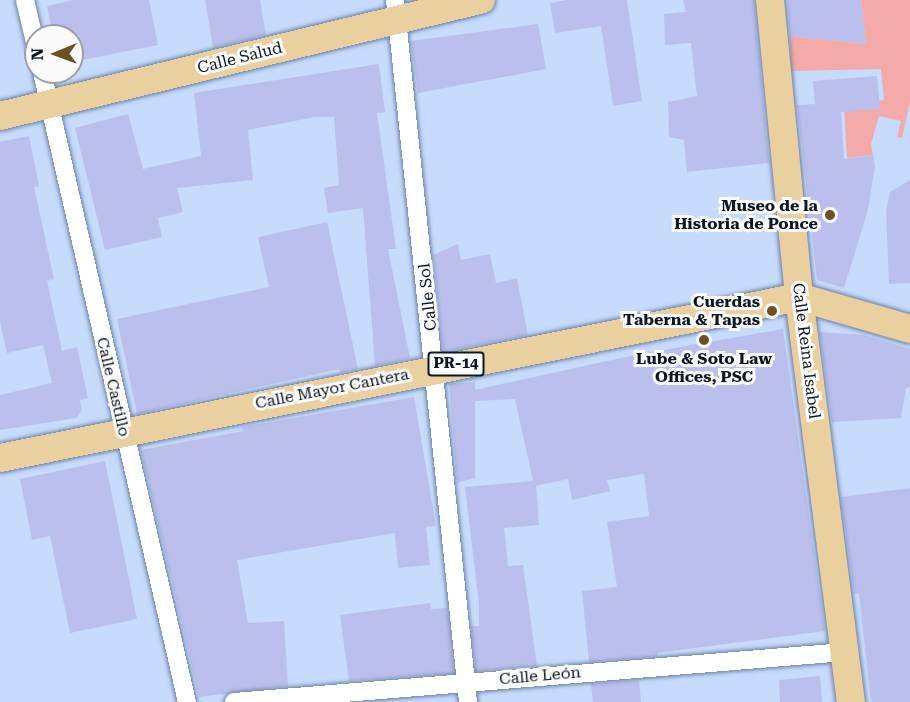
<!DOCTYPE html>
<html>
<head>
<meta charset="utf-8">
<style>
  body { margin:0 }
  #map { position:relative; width:910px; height:702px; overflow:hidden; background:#c7dbfd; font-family:"Roboto Serif",serif }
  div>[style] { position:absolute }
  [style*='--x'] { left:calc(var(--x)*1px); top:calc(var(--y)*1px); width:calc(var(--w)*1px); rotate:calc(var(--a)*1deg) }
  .green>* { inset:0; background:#f4aaa8 }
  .building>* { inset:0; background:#bbbfed }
  .roads { filter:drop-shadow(0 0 2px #6a81a7) drop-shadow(0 0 2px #6a81a7) }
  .minor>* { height:18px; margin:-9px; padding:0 9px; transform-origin:9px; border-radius:9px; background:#fff }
  .primary>* { height:28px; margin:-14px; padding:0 14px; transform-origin:14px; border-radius:14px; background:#ebd09f }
  .dots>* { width:16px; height:16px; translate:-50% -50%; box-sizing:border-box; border:3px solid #fbfbfb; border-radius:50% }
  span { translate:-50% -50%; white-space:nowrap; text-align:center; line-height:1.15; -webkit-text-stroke:6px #fbfbfb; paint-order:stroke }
  .shield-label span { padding:2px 4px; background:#fbfbfb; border:2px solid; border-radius:4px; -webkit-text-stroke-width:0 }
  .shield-label { font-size:15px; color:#0d1624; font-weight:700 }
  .street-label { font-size:16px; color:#0d1624 }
  .poi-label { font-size:16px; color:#0d1624; font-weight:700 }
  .right { translate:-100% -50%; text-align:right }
  .north { position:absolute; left:24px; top:24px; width:60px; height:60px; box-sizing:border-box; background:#fbfbfb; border:2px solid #9c9fa5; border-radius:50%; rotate:269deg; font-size:16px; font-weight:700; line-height:24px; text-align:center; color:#0d1624 }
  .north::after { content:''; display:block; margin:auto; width:21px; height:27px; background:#6b5223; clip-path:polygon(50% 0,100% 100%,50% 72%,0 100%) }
</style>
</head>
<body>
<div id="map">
  <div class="green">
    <i style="clip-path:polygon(861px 0,910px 0,910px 102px,902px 138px,897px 137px,901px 121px,879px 116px,871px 144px,873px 155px,847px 158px,844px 104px,884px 100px,881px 69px,791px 71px,790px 36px,866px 44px)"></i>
  </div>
  <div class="building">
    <i style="clip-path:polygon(74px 0,149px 0,158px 45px,72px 62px,72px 36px,53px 36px,47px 6px)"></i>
    <i style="clip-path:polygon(205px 0,260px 0,266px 35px,213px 48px)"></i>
    <i style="clip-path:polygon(567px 0,627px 0,642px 101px,613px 106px,601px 26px,555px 33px,550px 3px)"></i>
    <i style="clip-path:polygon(683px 0,754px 0,769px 163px,687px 172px,684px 140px,669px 137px,668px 102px,697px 96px,691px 43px,665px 45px,664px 14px,686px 12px)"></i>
    <i style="clip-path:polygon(787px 0,861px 0,866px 44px,790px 36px)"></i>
    <i style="clip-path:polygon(538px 24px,546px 69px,418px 93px,411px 41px)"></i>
    <i style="clip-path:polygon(379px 64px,385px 112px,377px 113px,396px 249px,388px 249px,410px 358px,375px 366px,363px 208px,328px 213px,324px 188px,339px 185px,334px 117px,315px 117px,248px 130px,253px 180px,177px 188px,183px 212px,158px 218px,162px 237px,105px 250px,75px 128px,128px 114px,143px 169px,201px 156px,194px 93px)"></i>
    <i style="clip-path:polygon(877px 76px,880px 109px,841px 112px,844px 159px,873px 155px,875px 166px,868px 210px,844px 288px,817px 280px,797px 105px,815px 104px,813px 81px)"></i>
    <i style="clip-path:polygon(29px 136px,39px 186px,34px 187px,54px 279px,47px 281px,62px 351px,77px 347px,88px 398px,80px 400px,82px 410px,76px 418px,0 430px,0 395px,52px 383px,43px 345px,7px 353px,0 322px,0 142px)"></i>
    <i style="clip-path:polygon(910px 180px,910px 283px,889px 284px,886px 211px,890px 192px)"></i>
    <i style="clip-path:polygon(327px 222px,358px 369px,340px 373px,339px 369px,137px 414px,117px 319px,269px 287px,258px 237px)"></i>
    <i style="clip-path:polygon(458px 244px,461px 260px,490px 254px,496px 283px,517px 278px,528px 335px,443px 352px,433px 255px)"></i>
    <i style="clip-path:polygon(783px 329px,825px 631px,657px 653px,657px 656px,589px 662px,582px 591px,617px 587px,607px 522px,649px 516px,644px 474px,607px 480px,610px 491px,572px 500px,568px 479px,536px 486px,539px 525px,504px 528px,508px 566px,523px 565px,537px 666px,476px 671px,471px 626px,479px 626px,479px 604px,465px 487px,533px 481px,515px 399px,475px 401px,475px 478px,457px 483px,449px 384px,475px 382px,475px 390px,630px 356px)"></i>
    <i style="clip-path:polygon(820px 332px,864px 335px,910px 349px,910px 387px,906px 388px,901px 418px,832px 422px)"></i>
    <i style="clip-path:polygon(414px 397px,436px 526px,426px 527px,430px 565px,398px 568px,395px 533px,237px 560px,248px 623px,284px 621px,288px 686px,199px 697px,141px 450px,243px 431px,242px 427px)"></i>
    <i style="clip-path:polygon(105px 461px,137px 619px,70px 633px,50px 536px,32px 540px,20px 479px)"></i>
    <i style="clip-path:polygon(910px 488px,910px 702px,871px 702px,859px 594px,854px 594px,841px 497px)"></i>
    <i style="clip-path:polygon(430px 603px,431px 609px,447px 608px,454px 673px,349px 681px,340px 615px)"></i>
    <i style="clip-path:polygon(820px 676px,822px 702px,780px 702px,779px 680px)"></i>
    <i style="clip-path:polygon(639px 680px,641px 702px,593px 702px,591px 684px)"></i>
  </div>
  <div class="roads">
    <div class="minor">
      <i style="--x:25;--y:0;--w:48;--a:76.8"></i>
      <i style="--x:395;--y:0;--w:706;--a:84.06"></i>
      <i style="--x:42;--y:72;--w:646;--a:77.04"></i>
      <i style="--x:234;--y:702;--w:613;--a:-4.68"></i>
    </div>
    <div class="primary">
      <i style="--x:770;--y:0;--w:298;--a:84.4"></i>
      <i style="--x:799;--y:297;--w:408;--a:82.7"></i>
      <i style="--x:0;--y:116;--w:495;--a:-13.6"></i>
      <i style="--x:0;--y:458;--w:815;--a:-11.39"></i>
      <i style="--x:799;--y:297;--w:116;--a:16.1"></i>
    </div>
  </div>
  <div class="dots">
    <i style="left:830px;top:215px;background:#6b5223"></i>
    <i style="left:772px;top:311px;background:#6b5223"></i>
    <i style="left:704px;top:340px;background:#6b5223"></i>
  </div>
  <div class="shield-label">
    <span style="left:456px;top:364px">PR-14</span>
  </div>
  <div class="street-label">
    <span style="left:240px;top:58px;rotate:-14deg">Calle Salud</span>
    <span style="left:428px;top:297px;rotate:-96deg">Calle Sol</span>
    <span style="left:806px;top:351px;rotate:83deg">Calle Reina Isabel</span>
    <span style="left:113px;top:387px;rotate:77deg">Calle Castillo</span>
    <span style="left:332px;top:389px;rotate:-11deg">Calle Mayor Cantera</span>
    <span style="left:540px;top:676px;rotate:-5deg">Calle León</span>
  </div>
  <div class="poi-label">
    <span class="right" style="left:818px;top:215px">Museo de la<br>Historia de Ponce</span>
    <span class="right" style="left:760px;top:311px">Cuerdas<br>Taberna &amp; Tapas</span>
    <span style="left:704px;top:368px">Lube &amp; Soto Law<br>Offices, PSC</span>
  </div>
  <div class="north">N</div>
</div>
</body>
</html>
